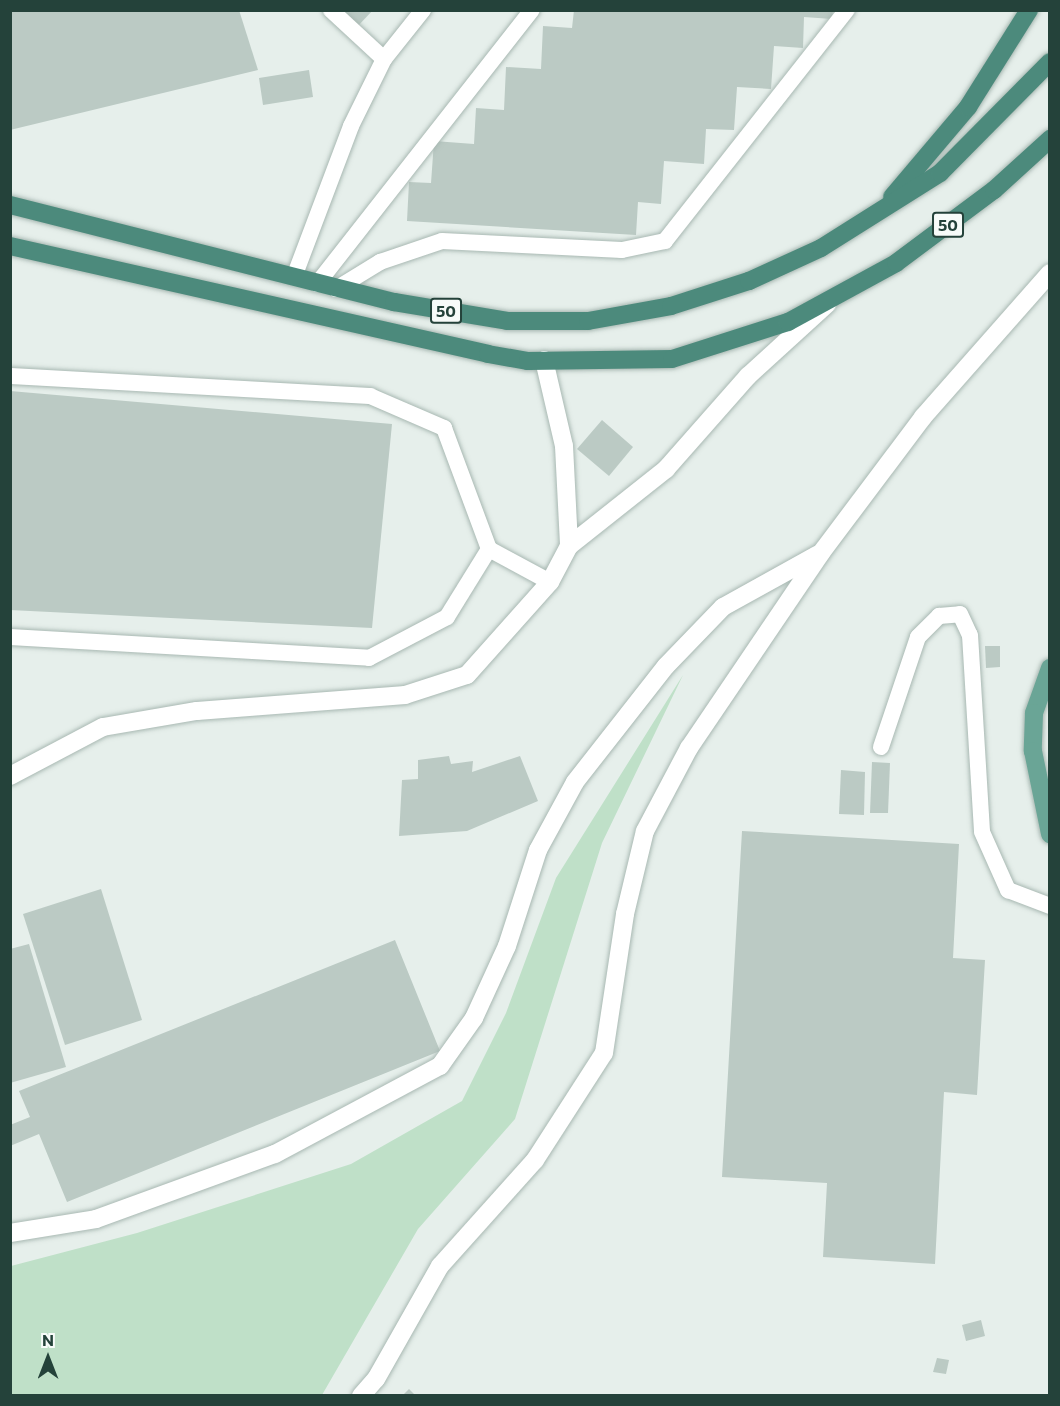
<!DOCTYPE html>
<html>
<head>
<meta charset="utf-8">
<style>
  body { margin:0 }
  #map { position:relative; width:1060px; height:1406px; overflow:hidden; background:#e6efeb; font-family:Commissioner,sans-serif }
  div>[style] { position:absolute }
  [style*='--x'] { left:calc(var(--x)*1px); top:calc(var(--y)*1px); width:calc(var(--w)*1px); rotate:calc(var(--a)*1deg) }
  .green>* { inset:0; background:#bfe0c8 }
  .building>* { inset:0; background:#bbcac4 }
  .roads { filter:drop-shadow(0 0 2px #a8b8b2) drop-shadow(0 0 2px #a8b8b2) }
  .service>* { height:16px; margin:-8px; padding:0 8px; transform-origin:8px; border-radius:8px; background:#fff }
  .minor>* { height:18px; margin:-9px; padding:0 9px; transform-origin:9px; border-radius:9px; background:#fff }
  .primary>* { height:18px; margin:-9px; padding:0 9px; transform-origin:9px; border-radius:9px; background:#6aa596 }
  .trunk>* { height:18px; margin:-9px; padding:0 9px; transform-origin:9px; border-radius:9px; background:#4c8a7c }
  span { translate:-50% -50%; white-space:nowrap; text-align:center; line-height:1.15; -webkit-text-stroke:4.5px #f7fbf9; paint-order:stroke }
  .shield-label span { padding:2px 4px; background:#f7fbf9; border:2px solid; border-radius:4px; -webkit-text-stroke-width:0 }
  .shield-label { font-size:16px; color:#24423a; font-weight:700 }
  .frame { position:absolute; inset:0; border:12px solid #24423a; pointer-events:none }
  .north { position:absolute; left:18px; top:1328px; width:60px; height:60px; -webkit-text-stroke:4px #f7fbf9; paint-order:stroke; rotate:0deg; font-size:16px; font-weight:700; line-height:24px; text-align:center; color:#24423a }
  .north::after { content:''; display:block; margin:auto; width:21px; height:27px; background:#24423a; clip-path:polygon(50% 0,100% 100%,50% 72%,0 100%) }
</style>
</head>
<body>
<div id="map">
  <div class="green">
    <i style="clip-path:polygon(683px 675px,602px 843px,515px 1119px,418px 1229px,322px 1395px,11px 1395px,11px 1266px,137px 1233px,351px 1164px,462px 1101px,506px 1013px,556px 878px)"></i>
  </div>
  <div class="building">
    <i style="clip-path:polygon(10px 10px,239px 10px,258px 70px,10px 130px)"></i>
    <i style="clip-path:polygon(338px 10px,373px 10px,357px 27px)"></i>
    <i style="clip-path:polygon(574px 10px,833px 10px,832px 19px,804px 17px,803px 48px,774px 46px,771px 89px,737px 87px,734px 130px,706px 129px,704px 164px,664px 161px,661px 204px,638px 202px,636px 235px,407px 221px,409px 182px,431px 183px,434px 141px,474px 144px,476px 108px,504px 110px,506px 67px,541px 69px,543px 26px,572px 28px)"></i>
    <i style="clip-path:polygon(309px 70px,313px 97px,263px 105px,259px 78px)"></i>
    <i style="clip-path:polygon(10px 391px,392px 424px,372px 628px,10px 610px)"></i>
    <i style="clip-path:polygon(602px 420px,633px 447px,609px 476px,577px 449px)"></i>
    <i style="clip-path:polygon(985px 646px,1000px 646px,1000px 667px,986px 668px)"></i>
    <i style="clip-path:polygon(449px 756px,451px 764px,473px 761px,472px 772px,520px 756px,538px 801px,467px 831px,399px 836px,402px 780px,418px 779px,418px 760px)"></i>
    <i style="clip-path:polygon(872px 762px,890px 763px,888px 813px,870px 813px)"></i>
    <i style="clip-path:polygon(841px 770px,865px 772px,864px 815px,839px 814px)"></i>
    <i style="clip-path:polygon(742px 831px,959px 844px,953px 958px,985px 960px,977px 1095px,944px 1092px,935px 1264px,823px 1257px,827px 1183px,722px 1177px)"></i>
    <i style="clip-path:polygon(101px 889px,142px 1020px,65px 1045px,23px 914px)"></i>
    <i style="clip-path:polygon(395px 940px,440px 1051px,67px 1202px,39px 1134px,10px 1146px,10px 1125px,30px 1117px,19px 1091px)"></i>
    <i style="clip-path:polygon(29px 944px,66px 1067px,10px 1083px,10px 949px)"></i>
    <i style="clip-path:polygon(981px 1320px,985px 1336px,966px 1341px,962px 1325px)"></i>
    <i style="clip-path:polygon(937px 1358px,949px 1360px,946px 1374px,933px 1372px)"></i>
    <i style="clip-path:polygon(409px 1389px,416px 1396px,402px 1396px)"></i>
  </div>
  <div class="roads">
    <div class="service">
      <i style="--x:331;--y:10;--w:72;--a:42.8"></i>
      <i style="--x:294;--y:277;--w:161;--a:-69.3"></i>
      <i style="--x:351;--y:126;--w:75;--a:-63.8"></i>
      <i style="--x:384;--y:59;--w:63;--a:-51.5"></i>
      <i style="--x:317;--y:284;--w:348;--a:-51.9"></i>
      <i style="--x:336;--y:289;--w:52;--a:-31.5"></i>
      <i style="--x:380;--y:262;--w:65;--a:-18.7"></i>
      <i style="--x:442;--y:241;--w:180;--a:2.9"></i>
      <i style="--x:622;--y:250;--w:44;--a:-11.8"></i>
      <i style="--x:665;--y:241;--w:294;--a:-51.8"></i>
      <i style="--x:10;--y:376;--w:361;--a:3.2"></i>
      <i style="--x:370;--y:396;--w:81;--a:23.4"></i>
      <i style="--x:444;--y:428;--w:129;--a:69.6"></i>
      <i style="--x:489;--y:549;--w:69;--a:28.4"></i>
      <i style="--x:10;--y:637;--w:360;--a:3.3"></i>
      <i style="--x:369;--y:658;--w:88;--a:-27.7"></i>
      <i style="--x:447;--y:617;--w:80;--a:-58.3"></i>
      <i style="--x:881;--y:747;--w:116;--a:-71.4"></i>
      <i style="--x:918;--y:637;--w:30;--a:-45"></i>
      <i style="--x:939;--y:616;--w:21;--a:-5"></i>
      <i style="--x:960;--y:614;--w:23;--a:65"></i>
      <i style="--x:970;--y:635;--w:197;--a:86.5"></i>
      <i style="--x:982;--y:832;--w:64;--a:65.9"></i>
      <i style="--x:1008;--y:890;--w:45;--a:20.9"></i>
    </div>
    <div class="minor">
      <i style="--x:544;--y:360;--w:88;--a:76.9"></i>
      <i style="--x:564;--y:446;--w:100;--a:87.1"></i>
      <i style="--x:10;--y:776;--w:105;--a:-27.8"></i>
      <i style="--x:103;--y:727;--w:95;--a:-9.7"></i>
      <i style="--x:197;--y:711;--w:209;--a:-4.4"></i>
      <i style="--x:405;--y:695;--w:65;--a:-17.9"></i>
      <i style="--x:467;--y:675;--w:125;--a:-48.3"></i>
      <i style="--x:550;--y:582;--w:41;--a:-62.2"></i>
      <i style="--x:569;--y:546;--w:124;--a:-38.4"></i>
      <i style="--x:666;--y:469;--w:124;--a:-48.6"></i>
      <i style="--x:748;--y:376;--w:107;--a:-42.3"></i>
      <i style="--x:10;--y:1233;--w:87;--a:-9.2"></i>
      <i style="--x:96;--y:1219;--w:190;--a:-20"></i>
      <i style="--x:275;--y:1154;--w:187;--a:-28.1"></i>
      <i style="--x:440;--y:1066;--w:59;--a:-54.7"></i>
      <i style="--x:474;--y:1018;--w:79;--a:-65.4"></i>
      <i style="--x:507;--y:946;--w:101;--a:-72.1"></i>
      <i style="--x:538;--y:850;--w:77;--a:-61.4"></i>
      <i style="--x:575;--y:782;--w:147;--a:-51.9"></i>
      <i style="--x:666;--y:666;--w:82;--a:-46"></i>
      <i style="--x:723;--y:607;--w:107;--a:-29"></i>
      <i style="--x:361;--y:1396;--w:23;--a:-49"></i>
      <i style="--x:376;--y:1379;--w:130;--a:-60.5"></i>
      <i style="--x:440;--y:1266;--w:142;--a:-48.1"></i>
      <i style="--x:535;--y:1160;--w:127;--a:-57.2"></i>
      <i style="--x:604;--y:1053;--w:141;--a:-81.4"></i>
      <i style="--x:625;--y:914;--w:85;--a:-76.5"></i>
      <i style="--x:645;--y:831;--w:94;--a:-62.1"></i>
      <i style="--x:689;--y:748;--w:235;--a:-55.9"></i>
      <i style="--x:821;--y:553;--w:170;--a:-53.1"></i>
      <i style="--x:923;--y:417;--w:192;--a:-48.6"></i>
    </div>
    <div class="primary">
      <i style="--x:1050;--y:668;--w:48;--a:109.6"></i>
      <i style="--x:1034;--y:713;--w:38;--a:92"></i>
      <i style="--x:1033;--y:751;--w:85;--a:78.4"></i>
    </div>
    <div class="trunk">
      <i style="--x:892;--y:197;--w:118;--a:-49.8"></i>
      <i style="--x:968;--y:107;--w:115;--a:-57.8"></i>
      <i style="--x:10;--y:205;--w:396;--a:14.2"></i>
      <i style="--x:394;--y:302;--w:115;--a:9.5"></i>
      <i style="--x:507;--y:321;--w:81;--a:0"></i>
      <i style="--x:588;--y:321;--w:84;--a:-10.2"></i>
      <i style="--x:671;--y:306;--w:82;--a:-17.8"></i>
      <i style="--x:749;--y:281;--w:79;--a:-24.6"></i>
      <i style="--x:821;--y:248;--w:141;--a:-32.2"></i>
      <i style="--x:940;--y:173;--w:156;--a:-45.3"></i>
      <i style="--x:10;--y:246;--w:490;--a:12.7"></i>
      <i style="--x:488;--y:354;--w:41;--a:9.9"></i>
      <i style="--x:528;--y:361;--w:144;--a:-0.8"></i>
      <i style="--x:672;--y:359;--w:122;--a:-17.7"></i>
      <i style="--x:788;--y:322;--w:123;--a:-28.6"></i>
      <i style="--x:896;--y:263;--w:122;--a:-36.7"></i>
      <i style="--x:994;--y:190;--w:76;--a:-42.3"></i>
    </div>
  </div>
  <div class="shield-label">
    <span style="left:948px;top:225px">50</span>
    <span style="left:446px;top:311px">50</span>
  </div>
  <div class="frame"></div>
  <div class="north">N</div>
</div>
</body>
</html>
